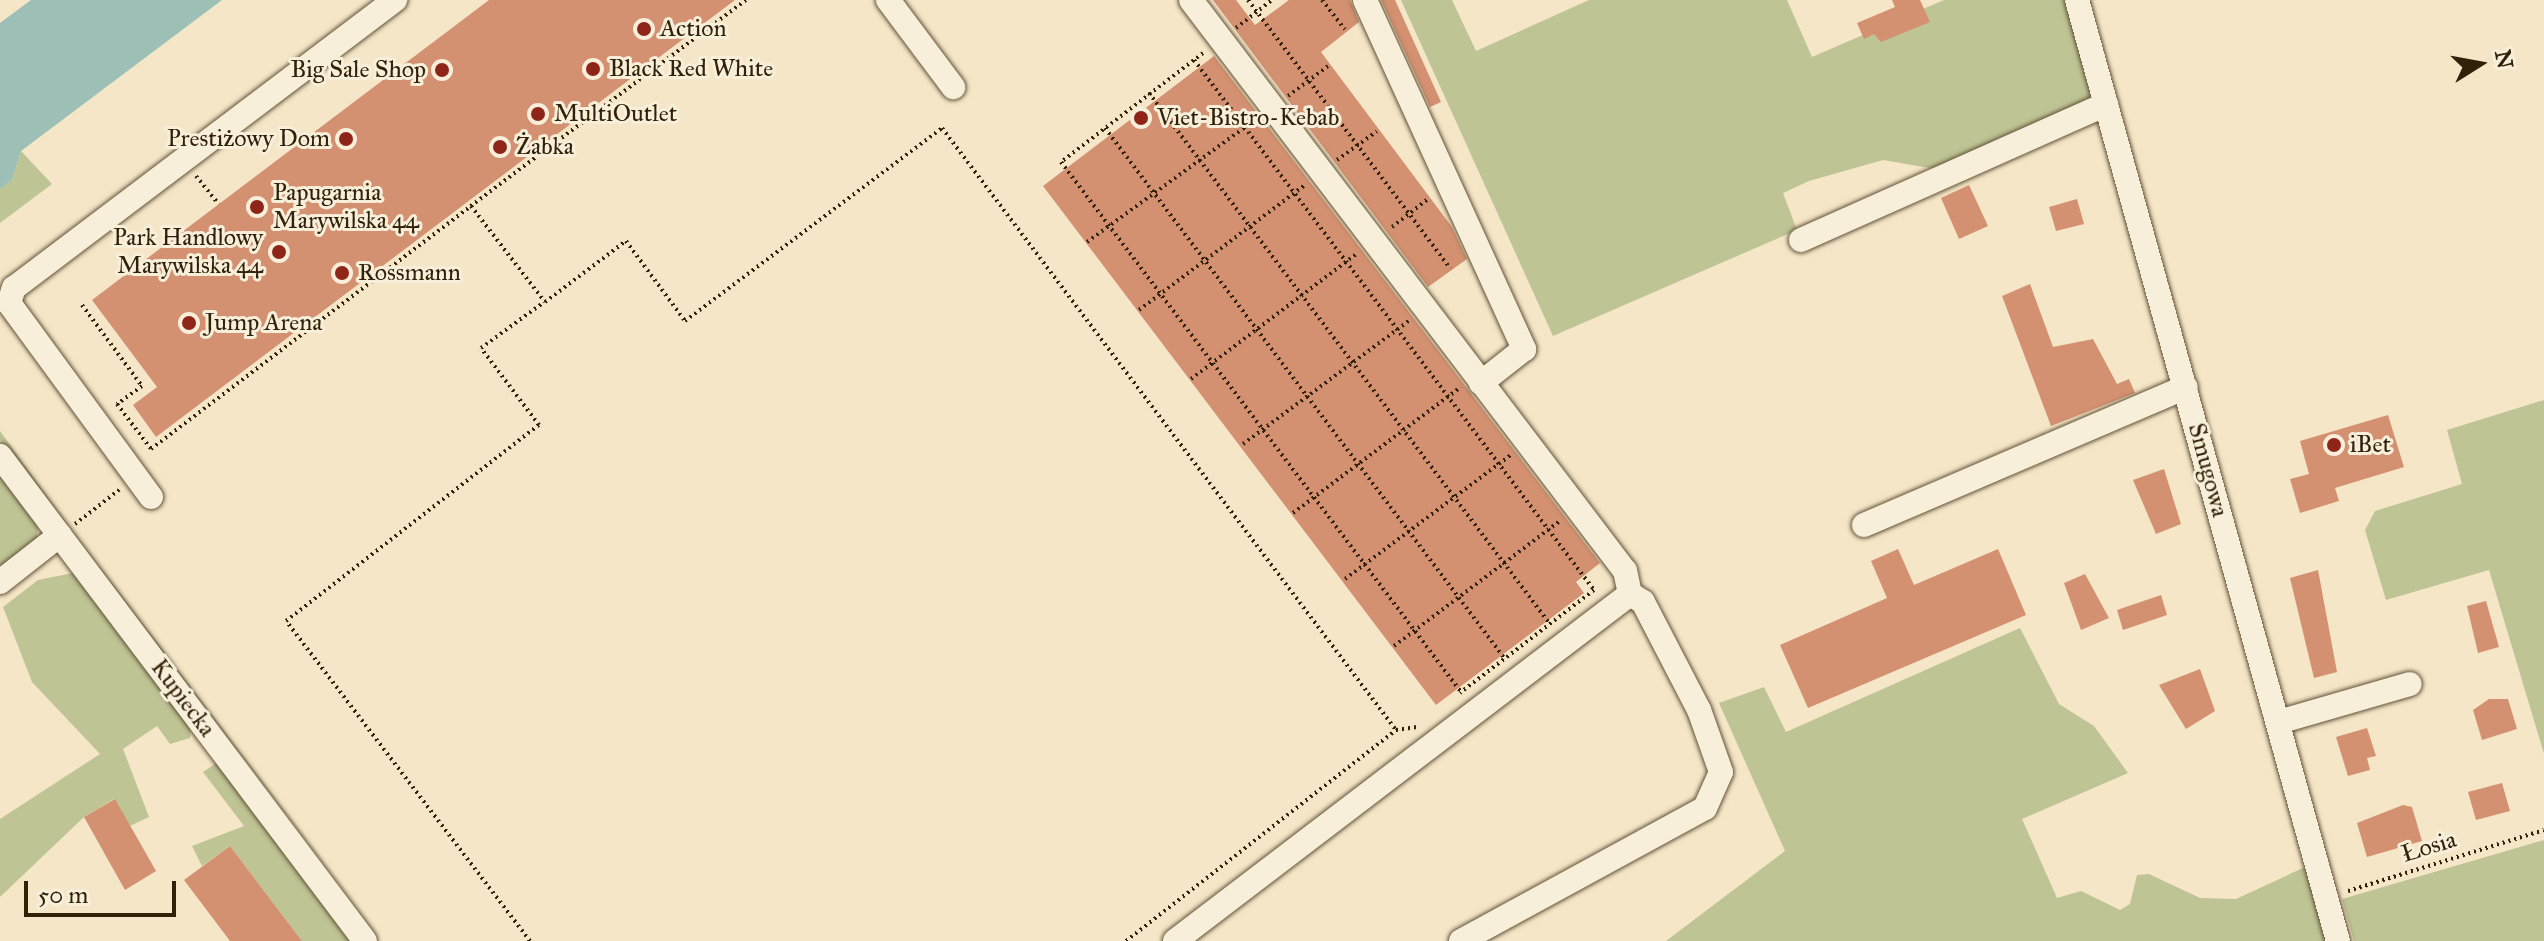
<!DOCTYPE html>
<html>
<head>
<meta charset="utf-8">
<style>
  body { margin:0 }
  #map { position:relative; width:2544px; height:941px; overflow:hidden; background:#f5e6c7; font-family:"IM FELL Great Primer",serif }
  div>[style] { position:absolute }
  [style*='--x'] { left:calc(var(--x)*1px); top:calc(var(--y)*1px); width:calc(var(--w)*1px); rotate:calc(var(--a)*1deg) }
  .green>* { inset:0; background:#bec494 }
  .water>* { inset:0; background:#9cc0b5 }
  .building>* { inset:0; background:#d39171 }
  .path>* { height:4px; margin-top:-2px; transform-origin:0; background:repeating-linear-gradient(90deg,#312108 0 2px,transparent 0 6px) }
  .roads { filter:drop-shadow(0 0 2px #625238) drop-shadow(0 0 2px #625238) }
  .minor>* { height:24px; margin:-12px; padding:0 12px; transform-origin:12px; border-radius:12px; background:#f8efdb }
  .dots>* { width:22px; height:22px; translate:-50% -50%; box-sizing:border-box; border:4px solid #f8efdb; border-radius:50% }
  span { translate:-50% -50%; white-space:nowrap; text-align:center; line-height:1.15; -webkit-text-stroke:6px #f8efdb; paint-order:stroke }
  .poi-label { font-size:24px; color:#312108 }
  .left { translate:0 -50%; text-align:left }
  .right { translate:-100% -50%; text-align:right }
  .street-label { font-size:24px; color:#312108 }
  .north { position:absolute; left:2440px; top:24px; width:80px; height:80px; -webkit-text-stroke:6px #f8efdb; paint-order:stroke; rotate:79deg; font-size:22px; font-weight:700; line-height:32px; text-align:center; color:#312108 }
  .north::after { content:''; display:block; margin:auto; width:28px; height:36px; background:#312108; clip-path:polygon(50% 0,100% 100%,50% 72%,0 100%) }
  .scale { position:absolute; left:24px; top:881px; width:152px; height:36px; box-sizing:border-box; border:4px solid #312108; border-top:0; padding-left:10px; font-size:24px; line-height:28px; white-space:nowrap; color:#312108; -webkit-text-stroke:6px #f8efdb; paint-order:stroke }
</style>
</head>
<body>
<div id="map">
  <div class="green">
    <i style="clip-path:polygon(1401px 0,1452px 0,1476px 51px,1589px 0,1787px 0,1812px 57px,1944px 0,2065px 0,2092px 99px,1935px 169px,1883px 160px,1809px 181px,1783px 193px,1797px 230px,1553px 336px)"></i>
    <i style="clip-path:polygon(21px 151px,52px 184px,0 223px,0 189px,12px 180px)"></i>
    <i style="clip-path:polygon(2544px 400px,2544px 754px,2489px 570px,2386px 600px,2365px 530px,2375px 511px,2462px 484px,2447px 430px)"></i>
    <i style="clip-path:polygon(0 431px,70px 528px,382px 938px,0 440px)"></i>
    <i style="clip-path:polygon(0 465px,36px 514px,38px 529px,36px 543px,0 572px)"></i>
    <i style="clip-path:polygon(73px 573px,191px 728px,190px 738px,170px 744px,157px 726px,123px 749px,149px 817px,130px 826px,114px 799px,84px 817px,0 897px,0 819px,100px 754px,32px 682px,3px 607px,38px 580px)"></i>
    <i style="clip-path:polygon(2020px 628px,2059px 704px,2094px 726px,2128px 773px,2022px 819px,2057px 898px,2081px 891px,2120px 910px,2130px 904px,2137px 875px,2149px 874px,2200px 898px,2236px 899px,2305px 867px,2329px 941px,1666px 941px,1785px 851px,1719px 703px,1764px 687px,1786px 732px)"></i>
    <i style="clip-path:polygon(218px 762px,356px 941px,302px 941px,230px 846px,202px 866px,192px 846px,244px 826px,203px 772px)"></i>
    <i style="clip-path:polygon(2544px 840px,2544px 941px,2354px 941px,2342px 899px)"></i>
  </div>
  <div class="water">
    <i style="clip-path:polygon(31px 0,222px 0,21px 151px,12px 180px,0 189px,0 23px)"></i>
  </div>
  <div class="building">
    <i style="clip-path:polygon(489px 0,735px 0,156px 437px,133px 405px,157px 387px,92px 300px)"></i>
    <i style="clip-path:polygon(1213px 0,1236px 0,1255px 25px,1289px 0,1350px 0,1359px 22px,1321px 52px,1452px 227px,1467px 259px,1428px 287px)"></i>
    <i style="clip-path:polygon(1381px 0,1395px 0,1441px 102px,1430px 107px)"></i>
    <i style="clip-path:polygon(1892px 0,1920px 0,1930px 22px,1881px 42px,1874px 34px,1864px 39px,1857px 23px,1895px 7px)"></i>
    <i style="clip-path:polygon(1214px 56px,1600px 563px,1576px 582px,1584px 593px,1436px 705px,1043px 186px)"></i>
    <i style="clip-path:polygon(1969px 185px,1988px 226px,1959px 239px,1941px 198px)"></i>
    <i style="clip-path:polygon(2077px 199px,2084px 224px,2056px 231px,2049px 207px)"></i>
    <i style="clip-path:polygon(2030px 284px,2053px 347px,2093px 339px,2117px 384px,2129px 379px,2135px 393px,2051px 426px,2002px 296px)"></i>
    <i style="clip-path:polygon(2388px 415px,2404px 467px,2335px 488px,2339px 501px,2300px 513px,2290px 479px,2309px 474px,2300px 441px)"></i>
    <i style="clip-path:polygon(2164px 469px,2181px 524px,2156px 534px,2133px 480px)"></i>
    <i style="clip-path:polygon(1898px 549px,1914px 585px,1998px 549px,2026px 615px,1808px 708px,1780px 645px,1887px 598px,1871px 561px)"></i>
    <i style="clip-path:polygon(2318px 570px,2337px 672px,2314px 678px,2290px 578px)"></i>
    <i style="clip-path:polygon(2085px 574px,2109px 618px,2081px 630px,2064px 583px)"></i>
    <i style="clip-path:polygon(2161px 595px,2167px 615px,2123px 630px,2117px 610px)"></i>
    <i style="clip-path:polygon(2486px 601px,2499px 647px,2478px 653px,2467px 606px)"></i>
    <i style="clip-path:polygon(2200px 669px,2215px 711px,2186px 729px,2159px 685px)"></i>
    <i style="clip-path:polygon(2489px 699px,2508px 699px,2517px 729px,2482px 740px,2473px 710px)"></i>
    <i style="clip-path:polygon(2367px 728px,2376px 756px,2367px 758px,2370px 770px,2348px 776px,2336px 737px)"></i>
    <i style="clip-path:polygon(2502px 783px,2510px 811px,2476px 820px,2468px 792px)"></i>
    <i style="clip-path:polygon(115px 799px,156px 871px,125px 890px,84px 817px)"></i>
    <i style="clip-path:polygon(2403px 805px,2412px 807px,2422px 841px,2367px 857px,2357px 823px)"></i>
    <i style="clip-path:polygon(230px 846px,302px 941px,230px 941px,184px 880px)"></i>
  </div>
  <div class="path">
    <i style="--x:746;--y:0;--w:344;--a:143.2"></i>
    <i style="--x:471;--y:206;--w:121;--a:52.4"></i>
    <i style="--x:545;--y:302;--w:101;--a:-37"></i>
    <i style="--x:626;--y:241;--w:99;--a:53.6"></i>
    <i style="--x:685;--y:321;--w:321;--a:-36.9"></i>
    <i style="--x:942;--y:128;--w:754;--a:52.98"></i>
    <i style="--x:1248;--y:0;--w:336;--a:53"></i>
    <i style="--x:1322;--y:0;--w:37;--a:52"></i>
    <i style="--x:1236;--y:28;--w:46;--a:-37.9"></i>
    <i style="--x:1203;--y:53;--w:179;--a:142.5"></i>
    <i style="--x:1061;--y:162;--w:664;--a:52.96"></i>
    <i style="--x:1194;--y:60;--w:664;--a:52.96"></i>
    <i style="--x:1594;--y:590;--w:169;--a:142.5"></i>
    <i style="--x:1149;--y:93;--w:665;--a:52.94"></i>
    <i style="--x:1288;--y:96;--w:50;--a:-36.9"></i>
    <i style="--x:1105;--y:128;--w:665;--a:53.01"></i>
    <i style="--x:1337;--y:160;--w:49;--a:-35.9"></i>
    <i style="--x:196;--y:176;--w:36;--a:51"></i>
    <i style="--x:1392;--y:227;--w:46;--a:-37.9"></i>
    <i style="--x:1087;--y:242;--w:208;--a:-36"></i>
    <i style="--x:82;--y:305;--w:101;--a:53.5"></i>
    <i style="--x:142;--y:386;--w:31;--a:144"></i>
    <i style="--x:117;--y:404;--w:56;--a:52.9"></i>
    <i style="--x:151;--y:449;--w:402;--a:-37.2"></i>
    <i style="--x:1139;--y:310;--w:208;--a:-37"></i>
    <i style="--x:1191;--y:379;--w:207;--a:-37.1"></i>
    <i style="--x:1243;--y:444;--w:208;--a:-36.6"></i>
    <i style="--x:1293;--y:513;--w:210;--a:-36.9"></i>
    <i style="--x:75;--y:524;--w:56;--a:-37.7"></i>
    <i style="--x:1345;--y:579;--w:207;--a:-36.8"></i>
    <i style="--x:1394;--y:646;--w:209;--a:-37"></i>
    <i style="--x:2348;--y:891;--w:205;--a:-17.3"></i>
    <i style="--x:530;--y:941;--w:402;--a:-127.3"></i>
    <i style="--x:286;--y:621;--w:320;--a:-37.8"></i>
    <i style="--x:539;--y:425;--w:96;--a:-127"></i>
    <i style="--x:481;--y:348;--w:78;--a:-36.1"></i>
    <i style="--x:1126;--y:941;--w:343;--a:-38"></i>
    <i style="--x:1396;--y:730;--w:21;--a:-8"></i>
  </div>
  <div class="roads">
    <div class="minor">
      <i style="--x:888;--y:0;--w:109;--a:53.2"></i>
      <i style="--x:1365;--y:0;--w:384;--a:65.5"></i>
      <i style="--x:1524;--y:349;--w:55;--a:141.7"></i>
      <i style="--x:2077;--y:0;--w:977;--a:74.5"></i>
      <i style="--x:1801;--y:240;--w:334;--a:-24"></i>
      <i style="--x:0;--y:456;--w:607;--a:53.04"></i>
      <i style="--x:151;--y:497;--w:240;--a:-126.2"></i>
      <i style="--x:9;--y:303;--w:16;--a:-72"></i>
      <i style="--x:14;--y:288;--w:478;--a:-37.1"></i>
      <i style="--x:1864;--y:525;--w:350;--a:-23.2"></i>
      <i style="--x:0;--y:582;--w:76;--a:-38.1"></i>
      <i style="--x:2279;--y:722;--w:136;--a:-16.2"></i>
      <i style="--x:1175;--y:941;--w:572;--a:-37.33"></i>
      <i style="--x:1630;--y:594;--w:24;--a:-102"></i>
      <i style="--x:1625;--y:571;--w:717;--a:-127.24"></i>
      <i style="--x:1461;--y:941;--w:278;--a:-28.6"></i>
      <i style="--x:1705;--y:808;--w:39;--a:-66"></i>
      <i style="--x:1721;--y:772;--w:66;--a:-109.5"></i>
      <i style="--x:1699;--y:710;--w:122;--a:-117.4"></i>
      <i style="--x:1643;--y:602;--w:15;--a:-148"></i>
    </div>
  </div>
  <div class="dots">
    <i style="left:644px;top:29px;background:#8f2418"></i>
    <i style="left:593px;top:69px;background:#8f2418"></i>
    <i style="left:442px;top:70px;background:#8f2418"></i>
    <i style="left:538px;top:114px;background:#8f2418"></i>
    <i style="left:1141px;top:118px;background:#8f2418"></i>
    <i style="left:346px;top:139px;background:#8f2418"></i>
    <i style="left:500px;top:147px;background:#8f2418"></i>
    <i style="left:257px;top:207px;background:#8f2418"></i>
    <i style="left:279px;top:252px;background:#8f2418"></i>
    <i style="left:342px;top:273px;background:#8f2418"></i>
    <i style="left:189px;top:323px;background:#8f2418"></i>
    <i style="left:2334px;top:445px;background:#8f2418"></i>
  </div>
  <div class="poi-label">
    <span class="left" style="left:660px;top:29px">Action</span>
    <span class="left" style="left:609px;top:69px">Black Red White</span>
    <span class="right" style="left:426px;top:70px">Big Sale Shop</span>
    <span class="left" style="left:554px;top:114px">MultiOutlet</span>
    <span class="left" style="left:1157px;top:118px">Viet-Bistro-Kebab</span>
    <span class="right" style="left:330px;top:139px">Prestiżowy Dom</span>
    <span class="left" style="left:516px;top:147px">Żabka</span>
    <span class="left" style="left:273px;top:207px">Papugarnia<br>Marywilska 44</span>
    <span class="right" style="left:263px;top:252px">Park Handlowy<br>Marywilska 44</span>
    <span class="left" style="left:358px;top:273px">Rossmann</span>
    <span class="left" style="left:205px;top:323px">Jump Arena</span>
    <span class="left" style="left:2350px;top:445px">iBet</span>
  </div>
  <div class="street-label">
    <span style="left:2208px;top:470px;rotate:75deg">Smugowa</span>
    <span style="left:183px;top:698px;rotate:53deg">Kupiecka</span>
    <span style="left:2429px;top:847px;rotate:-17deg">Łosia</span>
  </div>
  <div class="north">N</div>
  <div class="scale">50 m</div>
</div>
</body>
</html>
